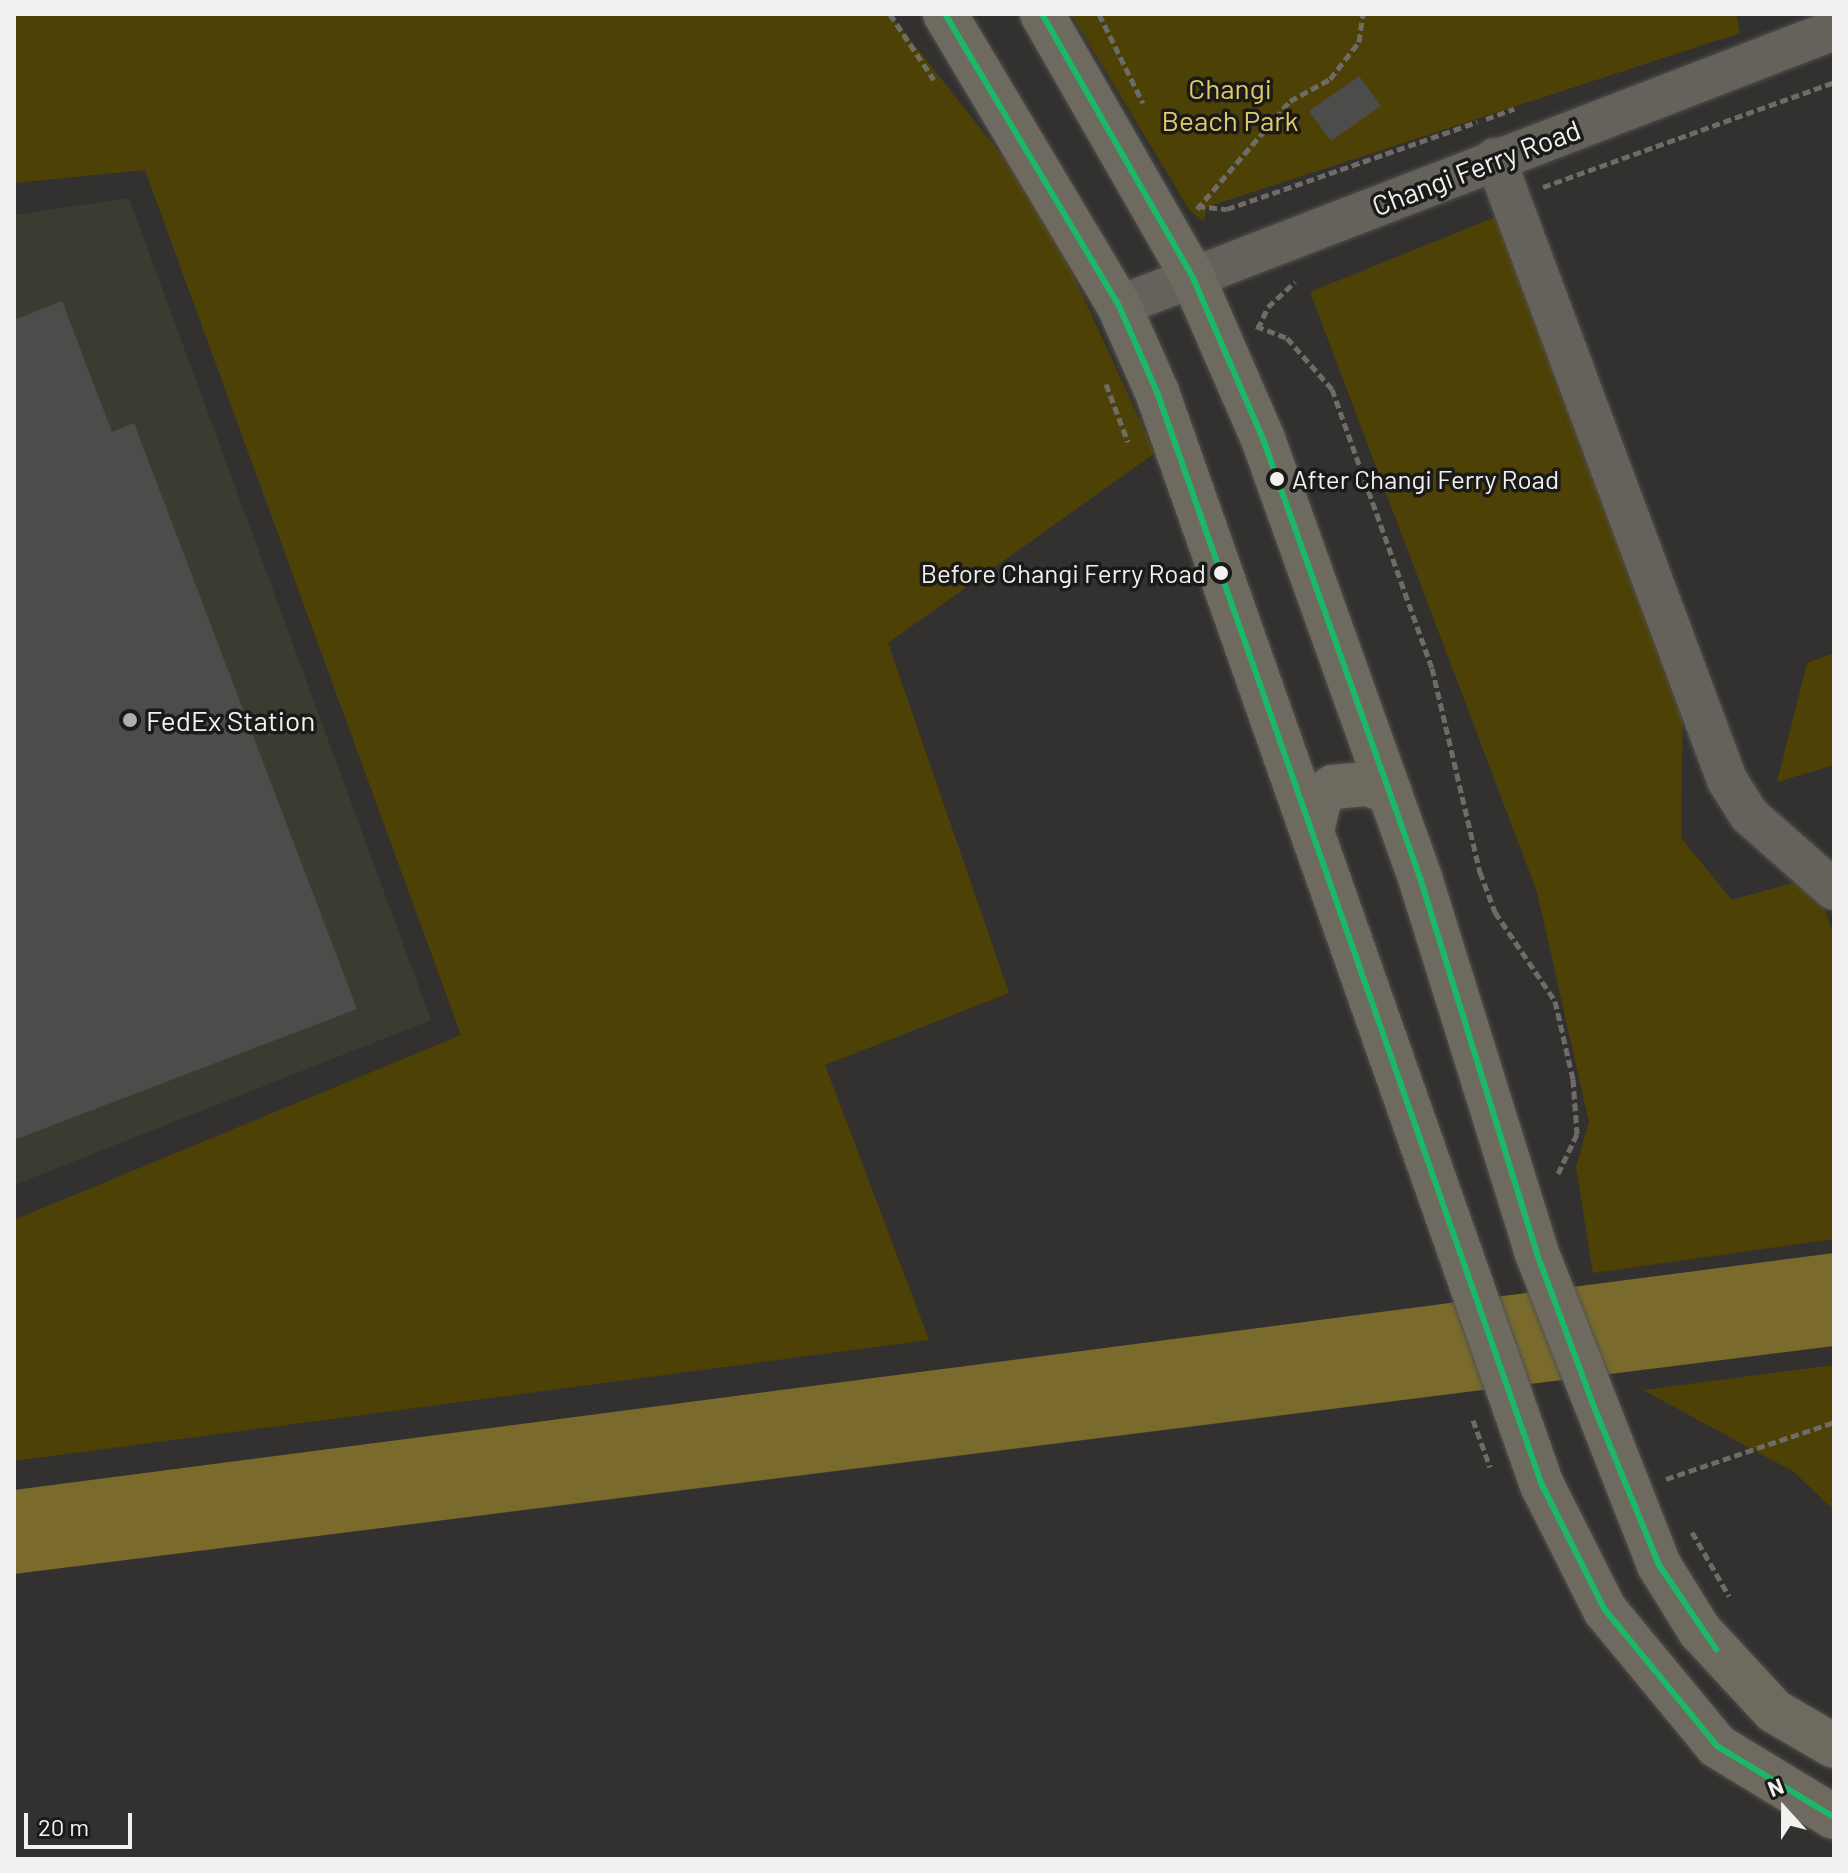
<!DOCTYPE html>
<html>
<head>
<meta charset="utf-8">
<style>
  body { margin:0 }
  #map { position:relative; width:1848px; height:1873px; overflow:hidden; background:#32312f; font-family:Barlow,sans-serif }
  div>[style] { position:absolute }
  [style*='--x'] { left:calc(var(--x)*1px); top:calc(var(--y)*1px); width:calc(var(--w)*1px); rotate:calc(var(--a)*1deg) }
  .built>* { inset:0; background:#3c3b32 }
  .green>* { inset:0; background:#4e4106 }
  .water>* { inset:0; background:#7a6b2d }
  .building>* { inset:0; background:#4c4c4a }
  .path>* { height:5px; margin-top:-2.5px; transform-origin:0; background:repeating-linear-gradient(90deg,#6d6c66 0 8px,transparent 0 12px) }
  .roads { filter:drop-shadow(0 0 2px #50504f) drop-shadow(0 0 2px #50504f) }
  .minor>* { height:40px; margin:-20px; padding:0 20px; transform-origin:20px; border-radius:20px; background:#64625b }
  .major>* { height:44px; margin:-22px; padding:0 22px; transform-origin:22px; border-radius:22px; background:#6e6a5f }
  .bus-1>* { height:6px; margin:-3px; padding:0 3px; transform-origin:3px; border-radius:3px; background:#1ab867 }
  .dots>* { width:22px; height:22px; translate:-50% -50%; box-sizing:border-box; border:4px solid #1a1a18; border-radius:50% }
  span { translate:-50% -50%; white-space:nowrap; text-align:center; line-height:1.15; -webkit-text-stroke:7px #1a1a18; paint-order:stroke }
  .bus-label { font-size:26px; color:#f2f1ef }
  .left { translate:0 -50%; text-align:left }
  .right { translate:-100% -50%; text-align:right }
  .park-label { font-size:28px; color:#e0ca6a }
  .street-label { font-size:28px; color:#f2f1ef }
  .poi-label { font-size:28px; color:#f2f1ef }
  .frame { position:absolute; inset:0; border:16px solid #f2f1ef; pointer-events:none }
  .north { position:absolute; left:1744px; top:1769px; width:80px; height:80px; -webkit-text-stroke:6px #1a1a18; paint-order:stroke; rotate:339deg; font-size:22px; font-weight:700; line-height:32px; text-align:center; color:#f2f1ef }
  .north::after { content:''; display:block; margin:auto; width:28px; height:36px; background:#f2f1ef; clip-path:polygon(50% 0,100% 100%,50% 72%,0 100%) }
  .scale { position:absolute; left:24px; top:1813px; width:108px; height:36px; box-sizing:border-box; border:4px solid #f2f1ef; border-top:0; padding-left:10px; font-size:24px; line-height:28px; white-space:nowrap; color:#f2f1ef; -webkit-text-stroke:6px #1a1a18; paint-order:stroke }
</style>
</head>
<body>
<div id="map">
  <div class="built">
    <i style="clip-path:polygon(129px 198px,431px 1020px,14px 1185px,14px 215px)"></i>
  </div>
  <div class="green">
    <i style="clip-path:polygon(14px 14px,890px 14px,1041px 205px,1155px 453px,888px 643px,1009px 993px,825px 1065px,929px 1340px,14px 1461px,14px 1220px,461px 1035px,145px 170px,14px 183px)"></i>
    <i style="clip-path:polygon(1071px 14px,1736px 14px,1740px 33px,1207px 207px,1204px 221px,1190px 211px)"></i>
    <i style="clip-path:polygon(1503px 214px,1683px 701px,1681px 838px,1732px 900px,1813px 877px,1834px 935px,1834px 1239px,1593px 1273px,1576px 1167px,1589px 1122px,1537px 892px,1310px 292px)"></i>
    <i style="clip-path:polygon(1834px 653px,1834px 765px,1777px 782px,1807px 663px)"></i>
    <i style="clip-path:polygon(1834px 1365px,1834px 1510px,1794px 1472px,1643px 1390px)"></i>
  </div>
  <div class="water">
    <i style="clip-path:polygon(1834px 1253px,1834px 1346px,14px 1574px,14px 1490px)"></i>
  </div>
  <div class="building">
    <i style="clip-path:polygon(1359px 76px,1381px 106px,1331px 141px,1309px 111px)"></i>
    <i style="clip-path:polygon(62px 301px,112px 432px,134px 423px,357px 1009px,14px 1140px,14px 320px)"></i>
  </div>
  <div class="path">
    <i style="--x:890;--y:14;--w:79;--a:56.3"></i>
    <i style="--x:1099;--y:14;--w:99;--a:63.7"></i>
    <i style="--x:1486;--y:119;--w:30;--a:-20"></i>
    <i style="--x:1543;--y:187;--w:309;--a:-19.8"></i>
    <i style="--x:1197;--y:206;--w:30;--a:6"></i>
    <i style="--x:1227;--y:209;--w:265;--a:-19.2"></i>
    <i style="--x:1197;--y:209;--w:143;--a:-49.3"></i>
    <i style="--x:1290;--y:101;--w:46;--a:-28.8"></i>
    <i style="--x:1330;--y:79;--w:47;--a:-51.9"></i>
    <i style="--x:1359;--y:42;--w:28;--a:-82"></i>
    <i style="--x:1256;--y:326;--w:33;--a:21"></i>
    <i style="--x:1287;--y:338;--w:68;--a:48.6"></i>
    <i style="--x:1332;--y:389;--w:296;--a:70.3"></i>
    <i style="--x:1432;--y:668;--w:210;--a:76.8"></i>
    <i style="--x:1480;--y:872;--w:43;--a:69.4"></i>
    <i style="--x:1495;--y:912;--w:107;--a:56"></i>
    <i style="--x:1555;--y:1001;--w:80;--a:77"></i>
    <i style="--x:1573;--y:1079;--w:55;--a:85.8"></i>
    <i style="--x:1577;--y:1134;--w:47;--a:115.5"></i>
    <i style="--x:1258;--y:329;--w:24;--a:-66"></i>
    <i style="--x:1268;--y:307;--w:37;--a:-43"></i>
    <i style="--x:1106;--y:384;--w:62;--a:69.2"></i>
    <i style="--x:1473;--y:1420;--w:50;--a:70.1"></i>
    <i style="--x:1666;--y:1479;--w:177;--a:-18.7"></i>
    <i style="--x:1692;--y:1532;--w:74;--a:60"></i>
  </div>
  <div class="roads">
    <div class="minor">
      <i style="--x:1495;--y:158;--w:664;--a:69.54"></i>
      <i style="--x:1727;--y:780;--w:41;--a:57.8"></i>
      <i style="--x:1749;--y:815;--w:113;--a:41.4"></i>
      <i style="--x:1119;--y:306;--w:766;--a:-21.11"></i>
    </div>
    <div class="major">
      <i style="--x:945;--y:14;--w:340;--a:59.2"></i>
      <i style="--x:1119;--y:306;--w:94;--a:66.2"></i>
      <i style="--x:1157;--y:392;--w:1159;--a:70.6"></i>
      <i style="--x:1542;--y:1485;--w:140;--a:63.3"></i>
      <i style="--x:1605;--y:1610;--w:176;--a:50.5"></i>
      <i style="--x:1717;--y:1746;--w:137;--a:31.3"></i>
      <i style="--x:1042;--y:14;--w:304;--a:60.2"></i>
      <i style="--x:1193;--y:278;--w:176;--a:66.5"></i>
      <i style="--x:1263;--y:439;--w:469;--a:70.3"></i>
      <i style="--x:1421;--y:881;--w:387;--a:72.7"></i>
      <i style="--x:1536;--y:1251;--w:337;--a:68.6"></i>
      <i style="--x:1659;--y:1565;--w:78;--a:58.2"></i>
      <i style="--x:1700;--y:1631;--w:109;--a:47.2"></i>
      <i style="--x:1774;--y:1711;--w:69;--a:30.3"></i>
      <i style="--x:1313;--y:827;--w:31;--a:-77"></i>
      <i style="--x:1320;--y:797;--w:16;--a:-38"></i>
      <i style="--x:1333;--y:787;--w:35;--a:-5"></i>
      <i style="--x:1368;--y:784;--w:23;--a:20"></i>
    </div>
  </div>
  <div class="bus-1">
    <i style="--x:945;--y:14;--w:340;--a:59.2"></i>
    <i style="--x:1119;--y:306;--w:94;--a:66.2"></i>
    <i style="--x:1157;--y:392;--w:1159;--a:70.6"></i>
    <i style="--x:1542;--y:1485;--w:140;--a:63.3"></i>
    <i style="--x:1605;--y:1610;--w:176;--a:50.5"></i>
    <i style="--x:1717;--y:1746;--w:137;--a:31.3"></i>
    <i style="--x:1042;--y:14;--w:304;--a:60.2"></i>
    <i style="--x:1193;--y:278;--w:176;--a:66.5"></i>
    <i style="--x:1263;--y:439;--w:469;--a:70.3"></i>
    <i style="--x:1421;--y:881;--w:387;--a:72.7"></i>
    <i style="--x:1536;--y:1251;--w:166;--a:69.6"></i>
    <i style="--x:1594;--y:1407;--w:171;--a:67.6"></i>
    <i style="--x:1659;--y:1565;--w:102;--a:55.8"></i>
  </div>
  <div class="dots">
    <i style="left:1277px;top:479px;background:#f2f1ef"></i>
    <i style="left:1221px;top:573px;background:#f2f1ef"></i>
    <i style="left:130px;top:720px;background:#afaeac"></i>
  </div>
  <div class="bus-label">
    <span class="left" style="left:1292px;top:479px">After Changi Ferry Road</span>
    <span class="right" style="left:1206px;top:573px">Before Changi Ferry Road</span>
  </div>
  <div class="park-label">
    <span style="left:1230px;top:104px">Changi<br>Beach Park</span>
  </div>
  <div class="street-label">
    <span style="left:1476px;top:167px;rotate:-21deg">Changi Ferry Road</span>
  </div>
  <div class="poi-label">
    <span class="left" style="left:146px;top:720px">FedEx Station</span>
  </div>
  <div class="frame"></div>
  <div class="north">N</div>
  <div class="scale">20 m</div>
</div>
</body>
</html>
